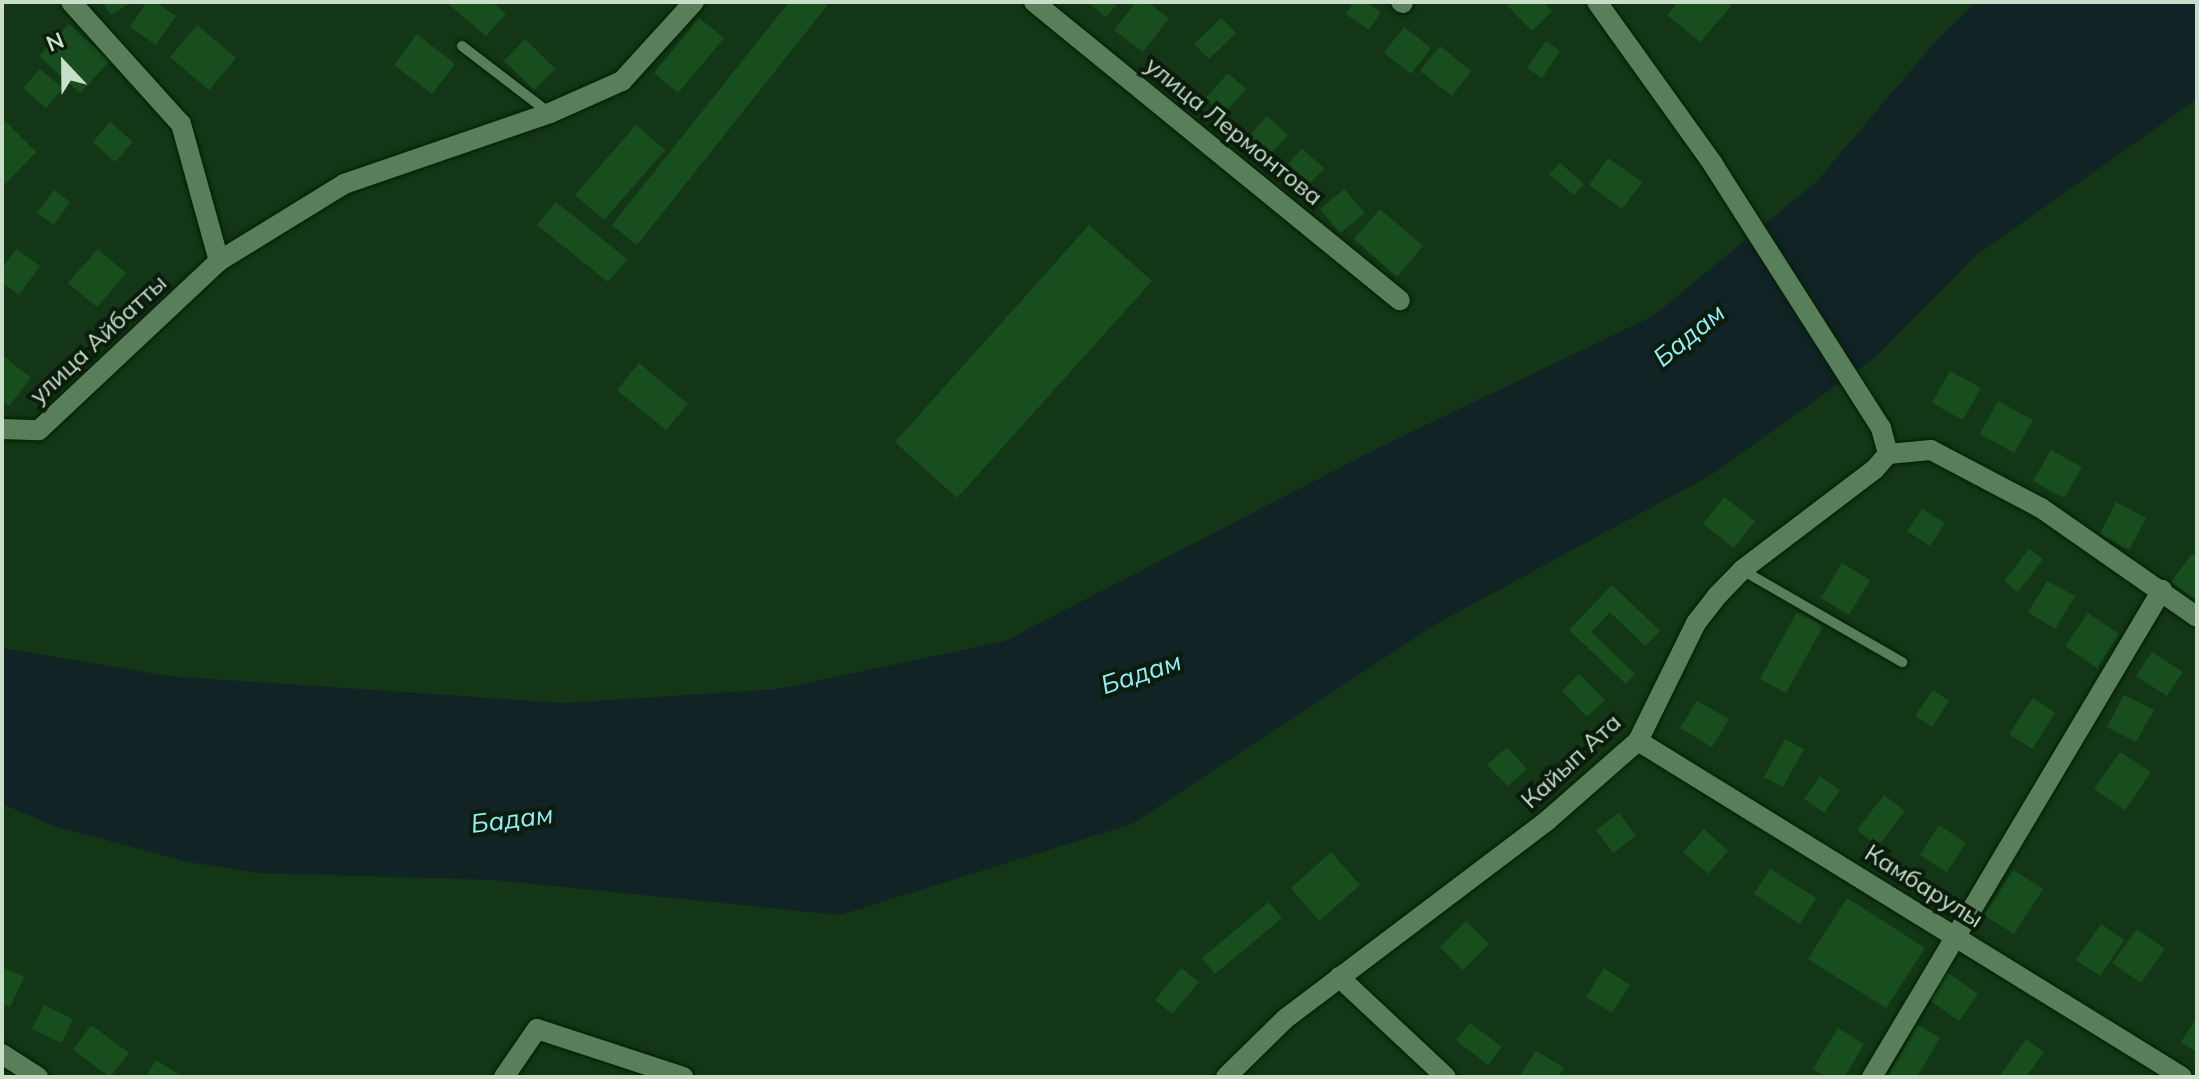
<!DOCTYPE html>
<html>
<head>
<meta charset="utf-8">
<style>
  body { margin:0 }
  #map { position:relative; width:2199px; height:1079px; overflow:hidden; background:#133716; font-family:Mulish,sans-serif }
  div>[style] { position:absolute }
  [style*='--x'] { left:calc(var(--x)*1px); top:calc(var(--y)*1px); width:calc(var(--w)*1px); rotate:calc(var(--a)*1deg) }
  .water>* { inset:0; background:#112325 }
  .building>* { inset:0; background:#184e1e }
  .roads { filter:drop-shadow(0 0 2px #001e01) drop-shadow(0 0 2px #001e01) }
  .service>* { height:10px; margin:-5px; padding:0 5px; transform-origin:5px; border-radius:5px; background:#597f5a }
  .minor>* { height:20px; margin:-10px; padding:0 10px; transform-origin:10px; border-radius:10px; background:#597f5a }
  .tertiary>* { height:20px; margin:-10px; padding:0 10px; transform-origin:10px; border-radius:10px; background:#597f5a }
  span { translate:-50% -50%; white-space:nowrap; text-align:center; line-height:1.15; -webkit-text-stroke:8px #0b1b0c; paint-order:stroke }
  .street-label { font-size:24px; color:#c9dec9 }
  .water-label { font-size:26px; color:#91f0fa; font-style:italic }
  .frame { position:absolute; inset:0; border:4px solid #c9dec9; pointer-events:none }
  .north { position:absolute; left:24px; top:24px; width:80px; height:80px; -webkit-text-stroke:6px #0b1b0c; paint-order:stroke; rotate:338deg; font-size:22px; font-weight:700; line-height:32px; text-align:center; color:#c9dec9 }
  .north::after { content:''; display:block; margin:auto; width:28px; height:36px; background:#c9dec9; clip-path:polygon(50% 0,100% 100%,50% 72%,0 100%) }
</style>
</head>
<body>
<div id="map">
  <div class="water">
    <i style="clip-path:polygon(1976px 2px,2197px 2px,2197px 99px,1974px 257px,1876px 357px,1711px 475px,1436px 624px,1132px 824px,840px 915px,493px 880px,258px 873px,188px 862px,57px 827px,2px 804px,2px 648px,168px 676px,564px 703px,778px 689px,1005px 641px,1378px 448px,1653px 316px,1817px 181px,1934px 43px)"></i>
  </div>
  <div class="building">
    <i style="clip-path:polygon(102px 2px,132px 2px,111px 15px)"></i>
    <i style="clip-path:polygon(147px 2px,155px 2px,176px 16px,156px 45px,130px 27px)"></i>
    <i style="clip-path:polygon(446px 2px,492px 2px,506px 14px,486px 36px)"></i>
    <i style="clip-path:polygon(789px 2px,830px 2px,637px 245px,612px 225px)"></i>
    <i style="clip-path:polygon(1087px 2px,1119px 2px,1106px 17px)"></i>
    <i style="clip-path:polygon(1136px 2px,1147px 2px,1169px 18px,1143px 52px,1114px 30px)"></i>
    <i style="clip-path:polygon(1354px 2px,1365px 2px,1381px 12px,1369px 30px,1346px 14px)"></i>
    <i style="clip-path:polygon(1504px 2px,1543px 2px,1552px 11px,1532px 31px)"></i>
    <i style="clip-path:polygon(1678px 2px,1727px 2px,1731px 6px,1700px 42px,1667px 15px)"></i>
    <i style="clip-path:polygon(699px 18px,724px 38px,678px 93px,654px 73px)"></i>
    <i style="clip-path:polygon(1221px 18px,1236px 33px,1209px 59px,1194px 44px)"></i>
    <i style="clip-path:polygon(69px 24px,110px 61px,80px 93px,39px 56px)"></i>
    <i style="clip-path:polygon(197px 25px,236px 58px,209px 90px,170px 57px)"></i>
    <i style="clip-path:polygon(1404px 27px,1431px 48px,1411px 74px,1384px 53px)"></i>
    <i style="clip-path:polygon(417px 34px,455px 64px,432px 94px,394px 65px)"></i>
    <i style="clip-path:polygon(525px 39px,555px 69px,534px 90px,504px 61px)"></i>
    <i style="clip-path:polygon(1546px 41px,1560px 51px,1542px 78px,1527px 68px)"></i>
    <i style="clip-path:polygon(1440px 46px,1471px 71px,1452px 96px,1420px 71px)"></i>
    <i style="clip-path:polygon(40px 69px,63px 88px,46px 108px,23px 88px)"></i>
    <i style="clip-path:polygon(1228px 73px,1246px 89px,1223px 115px,1205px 99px)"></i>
    <i style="clip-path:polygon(1267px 116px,1288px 135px,1269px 155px,1249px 136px)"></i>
    <i style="clip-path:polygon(2px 118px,36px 152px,5px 184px,2px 181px)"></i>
    <i style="clip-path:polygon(110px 122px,133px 142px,115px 162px,93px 142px)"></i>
    <i style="clip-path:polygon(636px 125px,665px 150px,604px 220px,575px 195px)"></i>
    <i style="clip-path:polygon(1302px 149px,1324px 168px,1303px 191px,1281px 172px)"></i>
    <i style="clip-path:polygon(1608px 158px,1642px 182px,1622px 209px,1589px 185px)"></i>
    <i style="clip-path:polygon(1560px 163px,1584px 184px,1574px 195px,1549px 174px)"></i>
    <i style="clip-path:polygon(1344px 189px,1365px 213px,1340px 233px,1320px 209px)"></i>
    <i style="clip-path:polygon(54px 190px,70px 202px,54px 225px,37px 213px)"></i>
    <i style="clip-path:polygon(556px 202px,627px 259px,608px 282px,537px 225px)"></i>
    <i style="clip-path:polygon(1380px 209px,1423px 246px,1397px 277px,1354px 239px)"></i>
    <i style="clip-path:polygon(1089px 225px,1152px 281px,957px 498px,895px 442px)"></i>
    <i style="clip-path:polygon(16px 249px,40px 266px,19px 295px,2px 282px,2px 269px)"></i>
    <i style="clip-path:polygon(98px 249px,126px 273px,97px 307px,68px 283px)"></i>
    <i style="clip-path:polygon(2px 355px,31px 378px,9px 406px,2px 400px)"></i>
    <i style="clip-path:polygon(639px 363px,688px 404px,666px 430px,617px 390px)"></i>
    <i style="clip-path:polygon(1950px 371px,1981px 388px,1963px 420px,1932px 403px)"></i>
    <i style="clip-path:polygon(1998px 401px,2033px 420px,2014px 453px,1980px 434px)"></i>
    <i style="clip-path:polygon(2051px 450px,2082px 467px,2064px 498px,2033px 481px)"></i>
    <i style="clip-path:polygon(1724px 497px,1755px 521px,1734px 548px,1703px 524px)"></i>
    <i style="clip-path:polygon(2116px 502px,2146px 518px,2129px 550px,2100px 534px)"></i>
    <i style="clip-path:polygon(1922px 509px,1945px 523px,1930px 546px,1907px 531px)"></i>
    <i style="clip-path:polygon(2029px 549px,2043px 559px,2018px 592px,2004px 581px)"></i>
    <i style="clip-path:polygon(2192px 554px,2197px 557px,2197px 601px,2171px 582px)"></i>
    <i style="clip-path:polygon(1842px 563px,1870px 580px,1849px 615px,1821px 598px)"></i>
    <i style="clip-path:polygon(2047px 581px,2075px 596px,2055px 629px,2028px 612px)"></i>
    <i style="clip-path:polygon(1612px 585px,1660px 631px,1645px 646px,1610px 612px,1591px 632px,1635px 674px,1626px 684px,1569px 630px)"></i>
    <i style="clip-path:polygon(1797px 612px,1823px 626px,1786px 693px,1760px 679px)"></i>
    <i style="clip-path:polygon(2088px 613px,2119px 634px,2097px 668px,2065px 646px)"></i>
    <i style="clip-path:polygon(2152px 652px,2183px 672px,2167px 696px,2136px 676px)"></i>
    <i style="clip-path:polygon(1579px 674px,1605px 700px,1587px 717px,1562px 691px)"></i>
    <i style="clip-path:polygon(1933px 690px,1949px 701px,1932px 727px,1915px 716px)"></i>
    <i style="clip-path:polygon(2124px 695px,2154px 710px,2136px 742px,2107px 727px)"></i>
    <i style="clip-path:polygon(2033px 698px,2055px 713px,2032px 749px,2009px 734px)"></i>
    <i style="clip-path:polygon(1697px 701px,1729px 719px,1712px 747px,1680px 728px)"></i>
    <i style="clip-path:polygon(1785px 739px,1804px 749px,1783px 787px,1764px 777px)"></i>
    <i style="clip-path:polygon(1507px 747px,1527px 769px,1508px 786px,1487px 765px)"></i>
    <i style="clip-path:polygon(2120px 752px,2151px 772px,2125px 810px,2094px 789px)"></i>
    <i style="clip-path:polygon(1820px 776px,1840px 790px,1824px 813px,1804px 799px)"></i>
    <i style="clip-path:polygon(1884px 795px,1905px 811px,1878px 846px,1857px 830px)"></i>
    <i style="clip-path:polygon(1619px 813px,1636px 836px,1613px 853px,1596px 830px)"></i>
    <i style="clip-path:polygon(1939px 825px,1966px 843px,1947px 872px,1920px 855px)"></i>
    <i style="clip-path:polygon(1704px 829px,1728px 851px,1708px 874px,1683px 852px)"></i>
    <i style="clip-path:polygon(1331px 852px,1360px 885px,1319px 921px,1291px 888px)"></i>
    <i style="clip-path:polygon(1770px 869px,1816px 898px,1800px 924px,1754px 894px)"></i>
    <i style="clip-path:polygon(2013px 870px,2043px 889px,2014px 934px,1984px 915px)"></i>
    <i style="clip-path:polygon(1847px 898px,1925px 948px,1886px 1008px,1808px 959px)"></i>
    <i style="clip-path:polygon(1269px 902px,1282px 918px,1215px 974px,1202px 958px)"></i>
    <i style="clip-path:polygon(1466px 921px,1489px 944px,1463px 970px,1440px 947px)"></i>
    <i style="clip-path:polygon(2101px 924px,2124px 940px,2100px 976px,2076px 960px)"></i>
    <i style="clip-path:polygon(2137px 929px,2165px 949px,2141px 983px,2112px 963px)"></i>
    <i style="clip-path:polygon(4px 968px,24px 977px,10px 1007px,2px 1003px)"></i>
    <i style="clip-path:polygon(1181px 968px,1199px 982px,1172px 1014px,1155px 1000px)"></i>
    <i style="clip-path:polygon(1604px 968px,1630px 985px,1612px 1013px,1586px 997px)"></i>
    <i style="clip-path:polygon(1944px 970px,1978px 994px,1959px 1021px,1925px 997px)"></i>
    <i style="clip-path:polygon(44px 1005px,73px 1019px,62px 1043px,32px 1029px)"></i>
    <i style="clip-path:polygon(2197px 1017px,2197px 1052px,2181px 1042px)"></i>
    <i style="clip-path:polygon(1470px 1023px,1502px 1047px,1488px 1065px,1456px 1040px)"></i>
    <i style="clip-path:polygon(91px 1025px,129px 1053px,110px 1077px,73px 1050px)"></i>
    <i style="clip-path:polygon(1918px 1025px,1940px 1038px,1917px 1077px,1887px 1077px)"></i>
    <i style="clip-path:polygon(1838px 1028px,1864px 1044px,1844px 1077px,1827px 1077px,1813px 1069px)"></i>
    <i style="clip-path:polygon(2026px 1039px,2044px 1052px,2026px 1077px,1999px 1077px)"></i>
    <i style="clip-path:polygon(1536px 1051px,1564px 1068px,1558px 1077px,1519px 1077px)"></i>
    <i style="clip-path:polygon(156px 1060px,183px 1077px,146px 1077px)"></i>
  </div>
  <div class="roads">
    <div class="service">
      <i style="--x:462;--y:46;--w:108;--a:37.5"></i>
      <i style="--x:1742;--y:570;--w:185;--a:29.9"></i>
    </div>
    <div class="minor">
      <i style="--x:71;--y:2;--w:164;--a:48"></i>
      <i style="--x:181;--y:124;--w:142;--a:74.5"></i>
      <i style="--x:1034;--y:2;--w:472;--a:39.2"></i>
      <i style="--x:1401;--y:2;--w:2;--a:27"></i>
      <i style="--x:2;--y:429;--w:37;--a:2"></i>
      <i style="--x:39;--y:430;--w:247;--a:-43.2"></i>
      <i style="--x:219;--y:261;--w:147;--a:-31.6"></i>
      <i style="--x:344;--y:184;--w:218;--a:-19"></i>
      <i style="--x:550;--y:113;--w:79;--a:-24"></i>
      <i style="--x:622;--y:81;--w:107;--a:-47.7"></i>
      <i style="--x:1888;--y:454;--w:43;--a:-5.3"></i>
      <i style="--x:1931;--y:450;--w:124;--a:27.8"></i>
      <i style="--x:2041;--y:508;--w:190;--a:34.9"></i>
      <i style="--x:1339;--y:977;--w:146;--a:43.1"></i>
      <i style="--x:1872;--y:1077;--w:567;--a:-59.23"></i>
    </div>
    <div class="tertiary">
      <i style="--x:1638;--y:741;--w:639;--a:31.7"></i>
      <i style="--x:2;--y:1054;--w:43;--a:32.6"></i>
      <i style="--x:504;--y:1077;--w:58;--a:-55.5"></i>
      <i style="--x:537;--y:1029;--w:154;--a:18.2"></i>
      <i style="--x:1226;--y:1077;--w:83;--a:-44.5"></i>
      <i style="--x:1285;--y:1019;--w:330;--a:-37.1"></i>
      <i style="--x:1548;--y:820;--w:120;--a:-41.3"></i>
      <i style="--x:1638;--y:741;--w:131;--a:-63.8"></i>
      <i style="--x:1696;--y:623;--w:34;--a:-52"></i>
      <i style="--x:1717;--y:596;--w:36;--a:-46"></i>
      <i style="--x:1742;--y:570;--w:167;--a:-37.2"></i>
      <i style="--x:1875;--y:469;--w:20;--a:-49"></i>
      <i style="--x:1888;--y:454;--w:27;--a:-105"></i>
      <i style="--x:1881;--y:428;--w:313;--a:-122.5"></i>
      <i style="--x:1713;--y:164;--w:199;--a:-125.6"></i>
    </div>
  </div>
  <div class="street-label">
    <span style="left:1234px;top:131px;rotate:39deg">улица Лермонтова</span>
    <span style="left:98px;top:339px;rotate:-43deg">улица Айбатты</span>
    <span style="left:1571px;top:761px;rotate:-43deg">Кайып Ата</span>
    <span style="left:1924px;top:886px;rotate:32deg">Камбарулы</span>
  </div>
  <div class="water-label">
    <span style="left:1689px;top:335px;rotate:-39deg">Бадам</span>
    <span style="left:1141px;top:673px;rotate:-18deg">Бадам</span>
    <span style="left:512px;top:819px;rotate:-7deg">Бадам</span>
  </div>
  <div class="frame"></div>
  <div class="north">N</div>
</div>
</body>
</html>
